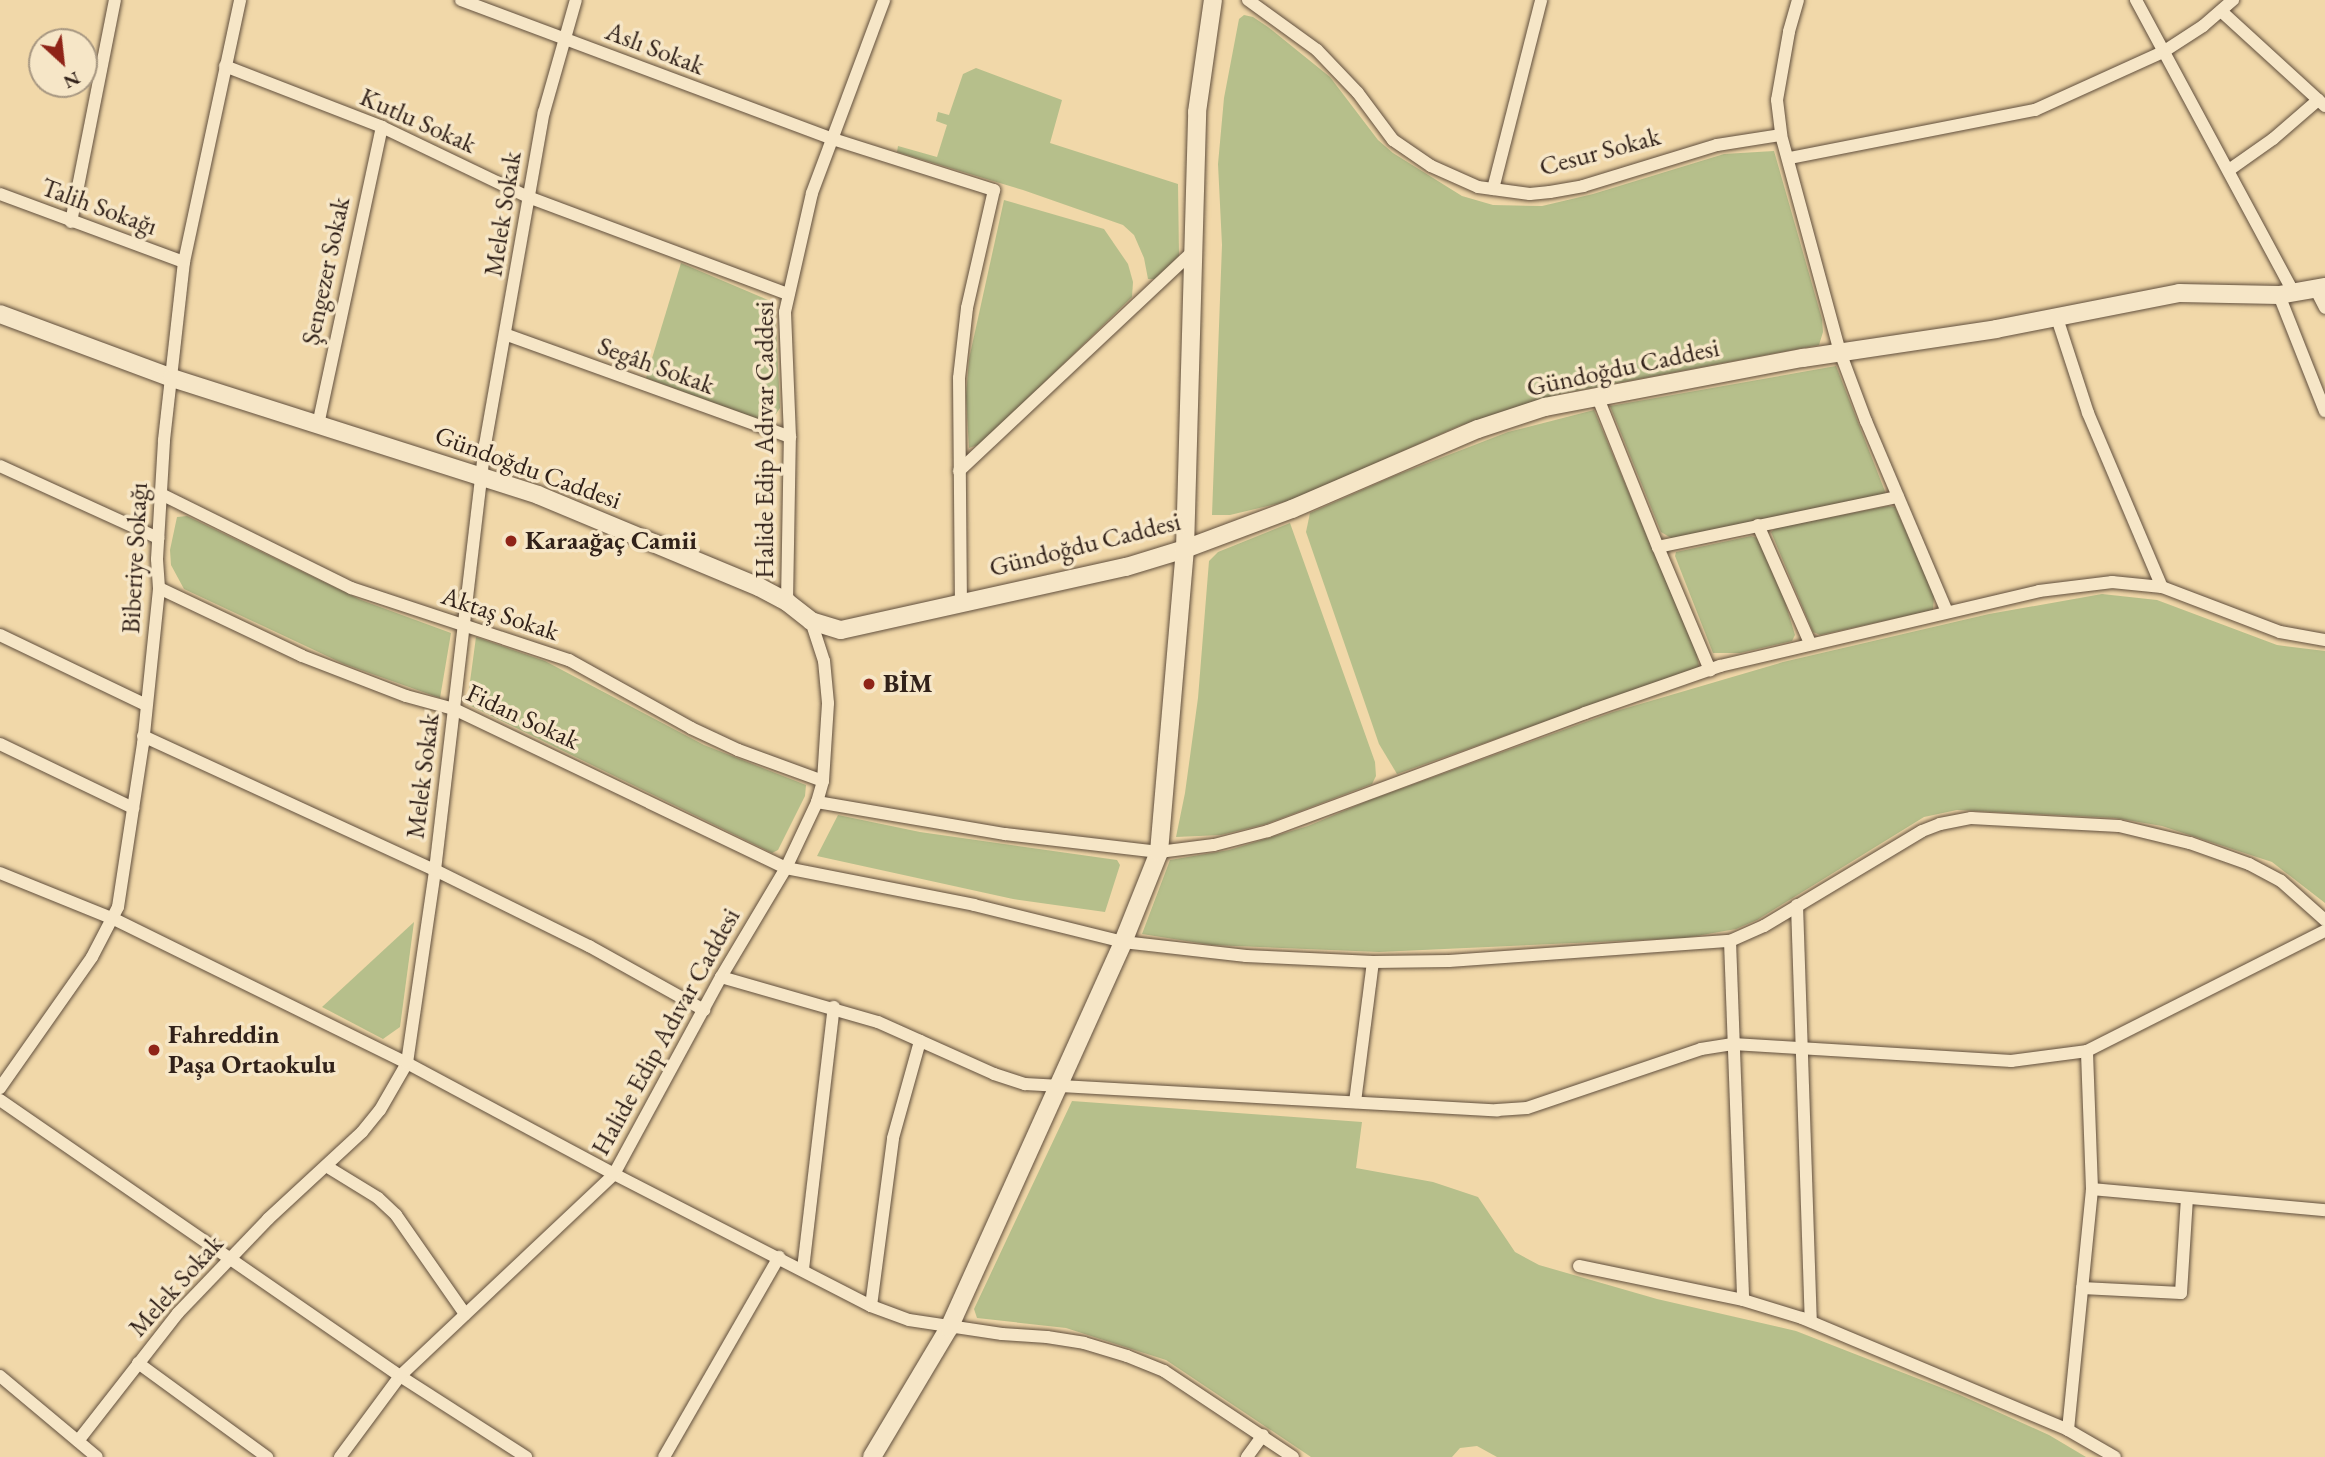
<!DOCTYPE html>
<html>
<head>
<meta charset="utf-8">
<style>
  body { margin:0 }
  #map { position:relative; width:2325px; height:1457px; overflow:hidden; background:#f1d8a9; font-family:"EB Garamond",serif }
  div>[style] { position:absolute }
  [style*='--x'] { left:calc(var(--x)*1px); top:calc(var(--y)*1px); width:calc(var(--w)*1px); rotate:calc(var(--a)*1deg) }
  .green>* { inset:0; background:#b6bf8b }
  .roads { filter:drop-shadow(0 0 2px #614f3d) drop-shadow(0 0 2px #614f3d) }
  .street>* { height:12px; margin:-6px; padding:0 6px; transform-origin:6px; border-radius:6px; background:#f6e6c7 }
  .secondary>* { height:18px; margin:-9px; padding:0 9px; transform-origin:9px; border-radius:9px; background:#f6e6c7 }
  .dots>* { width:19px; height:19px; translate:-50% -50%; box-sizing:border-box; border:4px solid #f6e6c7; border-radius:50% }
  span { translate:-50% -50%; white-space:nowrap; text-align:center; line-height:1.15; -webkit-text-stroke:7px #f6e6c7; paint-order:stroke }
  .street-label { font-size:26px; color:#312119 }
  .poi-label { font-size:26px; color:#312119; font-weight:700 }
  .left { translate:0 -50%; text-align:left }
  .north { position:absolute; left:28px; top:28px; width:70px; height:70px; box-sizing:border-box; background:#f6e6c7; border:2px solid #a79781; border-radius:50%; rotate:153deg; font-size:19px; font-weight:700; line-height:28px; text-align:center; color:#312119 }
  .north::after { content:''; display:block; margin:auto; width:24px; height:32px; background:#8f2418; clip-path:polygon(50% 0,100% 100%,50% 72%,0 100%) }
</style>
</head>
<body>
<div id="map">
  <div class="green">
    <i style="clip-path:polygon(1244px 15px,1253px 17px,1268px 27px,1330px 77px,1378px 140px,1393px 153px,1462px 196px,1493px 205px,1542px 206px,1593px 194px,1724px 154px,1774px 151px,1822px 319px,1823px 332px,1819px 345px,1559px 394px,1459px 426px,1293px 500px,1230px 515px,1212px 515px,1222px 245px,1218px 164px,1224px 98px,1239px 19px)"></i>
    <i style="clip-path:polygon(976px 68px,1062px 100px,1050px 143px,1178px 184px,1179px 256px,1155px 279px,1148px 279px,1144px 258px,1134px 235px,1123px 225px,1023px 190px,897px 152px,898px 146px,937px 157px,947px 125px,936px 121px,938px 112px,949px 115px,963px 74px)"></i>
    <i style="clip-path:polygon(1004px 200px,1104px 229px,1128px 264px,1133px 282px,1132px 297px,981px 444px,969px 448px,966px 396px,969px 359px)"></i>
    <i style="clip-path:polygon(681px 263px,775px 303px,780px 408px,776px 414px,761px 420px,646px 378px)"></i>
    <i style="clip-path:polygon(1836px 366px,1886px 494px,1685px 537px,1671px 538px,1661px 532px,1610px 406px)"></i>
    <i style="clip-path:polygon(1594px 410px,1697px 655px,1699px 667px,1397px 774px,1379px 744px,1306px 532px,1310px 513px,1394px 476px,1508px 432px)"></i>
    <i style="clip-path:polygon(1888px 506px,1895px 507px,1928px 581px,1934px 596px,1933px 610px,1820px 635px,1813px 632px,1771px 532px,1776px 528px)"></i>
    <i style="clip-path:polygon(187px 516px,361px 600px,451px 633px,440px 698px,344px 664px,184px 589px,171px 565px,170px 550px,177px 517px)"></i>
    <i style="clip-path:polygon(1290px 523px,1375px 762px,1376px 776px,1372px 784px,1266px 824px,1221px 835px,1176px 837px,1185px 793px,1198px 698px,1209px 561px,1218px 552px)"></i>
    <i style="clip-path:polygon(1751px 536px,1757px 538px,1785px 602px,1795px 635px,1792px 641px,1740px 653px,1713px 653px,1675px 556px,1676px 552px)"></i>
    <i style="clip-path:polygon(2102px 594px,2157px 600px,2277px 645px,2325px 651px,2325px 903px,2272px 862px,2162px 826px,2115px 818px,1957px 810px,1924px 817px,1757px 920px,1736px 929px,1685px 938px,1379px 952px,1212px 945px,1142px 934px,1170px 860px,1229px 850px,1308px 826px,1370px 800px,1613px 712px,1783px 662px,1989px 614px)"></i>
    <i style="clip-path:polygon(476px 637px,545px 661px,704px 745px,806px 785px,805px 796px,778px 850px,772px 853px,467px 704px)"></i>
    <i style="clip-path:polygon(838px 815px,920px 832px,1117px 860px,1120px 865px,1105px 912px,1013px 899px,817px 856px)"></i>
    <i style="clip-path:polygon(414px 922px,400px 1027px,383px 1039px,322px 1007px)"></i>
    <i style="clip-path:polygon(1072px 1101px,1362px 1122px,1356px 1168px,1433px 1182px,1478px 1197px,1515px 1252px,1539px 1265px,1657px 1299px,1796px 1331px,1960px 1395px,2049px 1435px,2086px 1457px,1497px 1457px,1477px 1446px,1460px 1448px,1452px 1457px,1311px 1457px,1166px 1360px,1066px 1328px,977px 1318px,974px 1309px)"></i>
  </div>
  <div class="roads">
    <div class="street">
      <i style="--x:461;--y:0;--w:397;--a:20.5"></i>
      <i style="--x:833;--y:139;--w:169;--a:17.6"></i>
      <i style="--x:994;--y:190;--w:121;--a:102.9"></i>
      <i style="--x:967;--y:308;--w:70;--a:96.5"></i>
      <i style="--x:959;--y:378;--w:223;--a:89.5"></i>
      <i style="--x:1248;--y:0;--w:85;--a:35.9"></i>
      <i style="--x:1317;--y:50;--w:59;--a:46.4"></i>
      <i style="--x:1358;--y:93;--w:59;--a:53.3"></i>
      <i style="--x:1393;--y:140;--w:46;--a:34.4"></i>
      <i style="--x:1431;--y:166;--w:51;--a:24.1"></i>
      <i style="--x:1478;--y:187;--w:52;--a:7.7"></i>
      <i style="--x:1530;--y:194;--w:20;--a:-6"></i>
      <i style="--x:1550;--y:192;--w:34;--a:-10"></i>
      <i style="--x:1583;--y:186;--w:140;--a:-17"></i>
      <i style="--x:1717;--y:145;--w:65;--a:-8.9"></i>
      <i style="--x:1798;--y:0;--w:33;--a:106"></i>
      <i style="--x:1789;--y:32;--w:69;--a:100"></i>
      <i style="--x:1777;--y:100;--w:35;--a:83"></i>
      <i style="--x:1781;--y:135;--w:225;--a:74.8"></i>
      <i style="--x:1840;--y:352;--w:74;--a:69.4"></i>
      <i style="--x:1866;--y:421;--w:207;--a:67"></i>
      <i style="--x:2136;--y:0;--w:333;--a:61.7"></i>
      <i style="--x:2221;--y:11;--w:141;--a:42.4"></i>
      <i style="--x:225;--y:66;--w:168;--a:21.2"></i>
      <i style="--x:382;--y:127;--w:162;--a:25.6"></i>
      <i style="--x:528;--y:197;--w:278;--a:20.5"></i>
      <i style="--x:1790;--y:158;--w:250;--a:-11.1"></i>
      <i style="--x:2035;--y:110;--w:141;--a:-24.4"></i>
      <i style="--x:2163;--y:52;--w:48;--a:-33"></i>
      <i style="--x:2203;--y:26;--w:40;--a:-41"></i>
      <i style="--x:2229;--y:170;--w:54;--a:-35.2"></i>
      <i style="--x:2273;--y:139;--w:60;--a:-40.9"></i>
      <i style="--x:1493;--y:189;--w:195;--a:-75.7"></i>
      <i style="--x:0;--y:194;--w:196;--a:20.3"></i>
      <i style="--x:71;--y:222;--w:226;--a:-78.8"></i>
      <i style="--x:2316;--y:290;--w:20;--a:63"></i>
      <i style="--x:2279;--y:295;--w:125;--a:68.4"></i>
      <i style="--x:2057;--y:318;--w:100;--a:71.9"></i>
      <i style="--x:2088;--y:413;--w:189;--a:67"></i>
      <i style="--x:507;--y:335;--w:301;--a:19.8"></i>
      <i style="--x:1598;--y:398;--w:161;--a:68.1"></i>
      <i style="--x:1658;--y:547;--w:245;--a:-11.8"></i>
      <i style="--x:318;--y:425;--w:305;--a:-77.9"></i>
      <i style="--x:0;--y:466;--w:174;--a:24.5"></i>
      <i style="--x:959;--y:471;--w:323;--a:-43.2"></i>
      <i style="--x:161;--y:494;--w:212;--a:26.3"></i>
      <i style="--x:351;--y:588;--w:230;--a:18.3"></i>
      <i style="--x:569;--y:660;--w:140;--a:29.1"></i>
      <i style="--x:691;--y:728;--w:52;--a:25.1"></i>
      <i style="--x:738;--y:750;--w:90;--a:20"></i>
      <i style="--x:1758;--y:525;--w:129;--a:66.2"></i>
      <i style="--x:1658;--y:547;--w:134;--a:67.1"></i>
      <i style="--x:159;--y:588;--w:158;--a:25.4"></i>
      <i style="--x:302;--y:656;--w:111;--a:21"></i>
      <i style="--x:406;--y:696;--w:50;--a:15.2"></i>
      <i style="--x:454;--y:709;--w:368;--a:25.6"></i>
      <i style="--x:786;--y:868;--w:192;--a:11.1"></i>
      <i style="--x:974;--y:905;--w:154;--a:13.9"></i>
      <i style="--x:1123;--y:942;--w:124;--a:6.5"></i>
      <i style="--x:1246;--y:956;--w:127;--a:2.7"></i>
      <i style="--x:1373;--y:962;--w:76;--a:-0.8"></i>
      <i style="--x:1449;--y:961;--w:282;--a:-4.1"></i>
      <i style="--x:1730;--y:941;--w:37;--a:-24"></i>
      <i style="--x:1764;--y:926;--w:184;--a:-31"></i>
      <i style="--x:1922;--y:831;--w:19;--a:-21"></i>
      <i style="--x:1940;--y:824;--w:32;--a:-11"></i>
      <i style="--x:1971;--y:818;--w:148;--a:3.1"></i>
      <i style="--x:2119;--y:826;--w:73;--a:13.5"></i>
      <i style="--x:2190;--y:843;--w:63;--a:19.6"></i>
      <i style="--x:2249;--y:864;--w:36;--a:28"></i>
      <i style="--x:2281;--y:881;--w:59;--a:41.6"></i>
      <i style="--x:787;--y:602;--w:165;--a:-89"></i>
      <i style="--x:790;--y:437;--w:125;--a:-92.3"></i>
      <i style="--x:785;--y:312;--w:122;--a:-77.2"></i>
      <i style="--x:812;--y:193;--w:206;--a:-69.5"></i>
      <i style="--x:0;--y:635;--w:162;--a:25.6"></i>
      <i style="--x:143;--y:736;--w:321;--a:24.7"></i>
      <i style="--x:435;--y:870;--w:172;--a:26.3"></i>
      <i style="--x:589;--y:946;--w:132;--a:29.1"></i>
      <i style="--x:0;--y:744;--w:148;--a:25.7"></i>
      <i style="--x:817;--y:802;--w:191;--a:9.7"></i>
      <i style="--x:1005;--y:834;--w:155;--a:6.7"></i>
      <i style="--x:1159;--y:852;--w:55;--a:-7.3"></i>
      <i style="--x:1214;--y:845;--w:56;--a:-14.5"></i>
      <i style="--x:1268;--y:831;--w:338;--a:-20.4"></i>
      <i style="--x:1585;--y:713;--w:143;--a:-19.2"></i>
      <i style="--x:1720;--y:666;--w:328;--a:-13.2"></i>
      <i style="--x:2039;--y:591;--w:74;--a:-7"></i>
      <i style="--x:2112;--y:582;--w:50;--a:5.7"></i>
      <i style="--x:2162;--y:587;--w:126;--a:20.9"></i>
      <i style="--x:2280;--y:632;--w:46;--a:10.1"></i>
      <i style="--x:0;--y:873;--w:123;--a:22"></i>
      <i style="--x:114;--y:919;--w:326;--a:26.2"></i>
      <i style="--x:407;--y:1063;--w:235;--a:28.2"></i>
      <i style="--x:614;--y:1174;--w:289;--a:27.2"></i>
      <i style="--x:871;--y:1306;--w:40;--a:20.2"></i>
      <i style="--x:909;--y:1320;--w:94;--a:8.6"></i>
      <i style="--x:1002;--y:1334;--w:45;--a:3.8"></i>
      <i style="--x:1047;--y:1337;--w:37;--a:9"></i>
      <i style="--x:1084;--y:1343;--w:45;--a:16.8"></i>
      <i style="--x:1127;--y:1356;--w:40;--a:22"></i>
      <i style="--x:1164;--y:1371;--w:155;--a:33.7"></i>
      <i style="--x:1797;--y:905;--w:416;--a:88.1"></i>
      <i style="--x:1730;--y:941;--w:359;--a:87.9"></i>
      <i style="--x:721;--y:977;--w:163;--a:16"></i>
      <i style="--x:878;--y:1022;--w:127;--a:24.1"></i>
      <i style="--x:994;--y:1074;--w:33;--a:18"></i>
      <i style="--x:1025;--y:1084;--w:473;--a:3.2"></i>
      <i style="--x:1497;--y:1110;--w:30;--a:-4"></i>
      <i style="--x:1527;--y:1108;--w:184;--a:-18.7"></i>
      <i style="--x:1701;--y:1049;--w:32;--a:-9"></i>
      <i style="--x:1733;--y:1044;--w:279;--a:3.5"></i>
      <i style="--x:2011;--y:1061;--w:77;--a:-7.5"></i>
      <i style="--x:2087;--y:1051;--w:267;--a:-26.8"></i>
      <i style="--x:0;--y:1088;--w:160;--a:-54.9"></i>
      <i style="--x:92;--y:957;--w:56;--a:-62.5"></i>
      <i style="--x:118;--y:907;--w:165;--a:-81.3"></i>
      <i style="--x:143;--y:744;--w:157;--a:-84.1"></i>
      <i style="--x:159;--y:588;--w:29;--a:-94"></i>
      <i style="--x:157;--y:559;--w:119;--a:-86.6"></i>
      <i style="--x:164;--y:440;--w:179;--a:-83.6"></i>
      <i style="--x:184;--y:262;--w:268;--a:-77.9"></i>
      <i style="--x:0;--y:1100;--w:486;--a:34.6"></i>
      <i style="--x:400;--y:1376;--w:150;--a:32.7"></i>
      <i style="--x:1355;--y:1102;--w:141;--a:-82.7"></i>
      <i style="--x:326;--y:1166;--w:61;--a:31.6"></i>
      <i style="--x:378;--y:1198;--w:25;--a:43"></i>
      <i style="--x:396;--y:1215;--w:121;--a:55.1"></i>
      <i style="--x:2092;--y:1189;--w:234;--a:5.2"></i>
      <i style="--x:1579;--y:1266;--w:167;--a:11.7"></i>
      <i style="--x:1743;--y:1300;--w:62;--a:17"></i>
      <i style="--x:1802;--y:1318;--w:289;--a:22.8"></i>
      <i style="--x:2068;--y:1430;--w:54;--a:29.9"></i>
      <i style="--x:803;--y:1269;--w:264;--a:-83.3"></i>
      <i style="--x:2082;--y:1288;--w:99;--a:2.9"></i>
      <i style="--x:2181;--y:1293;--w:95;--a:-86.4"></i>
      <i style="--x:871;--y:1306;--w:169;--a:-82.5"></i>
      <i style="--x:893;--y:1138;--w:101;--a:-74.4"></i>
      <i style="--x:138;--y:1363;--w:160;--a:36.1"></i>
      <i style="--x:0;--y:1376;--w:126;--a:39.9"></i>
      <i style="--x:2068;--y:1430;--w:242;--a:-84.3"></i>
      <i style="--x:2092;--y:1189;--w:138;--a:-92.1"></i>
      <i style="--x:78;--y:1441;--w:162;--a:-52"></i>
      <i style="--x:178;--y:1313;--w:130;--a:-46.2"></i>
      <i style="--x:268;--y:1219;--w:128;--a:-42.8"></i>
      <i style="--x:362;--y:1132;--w:28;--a:-51"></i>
      <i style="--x:380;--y:1110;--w:54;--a:-60.1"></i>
      <i style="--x:407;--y:1063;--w:195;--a:-81.7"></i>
      <i style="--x:435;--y:870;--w:428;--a:-83.3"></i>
      <i style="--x:485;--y:445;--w:338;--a:-80"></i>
      <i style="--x:544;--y:112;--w:116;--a:-74.1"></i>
      <i style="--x:340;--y:1457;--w:101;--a:-53.5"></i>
      <i style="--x:400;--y:1376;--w:294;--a:-43.3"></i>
      <i style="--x:614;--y:1174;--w:224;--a:-61.5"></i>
      <i style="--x:721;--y:977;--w:127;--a:-59.2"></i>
      <i style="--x:786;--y:868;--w:73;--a:-64.8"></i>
      <i style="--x:817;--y:802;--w:22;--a:-74"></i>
      <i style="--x:823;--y:781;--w:78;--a:-86.3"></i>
      <i style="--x:828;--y:703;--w:42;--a:-95.4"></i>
      <i style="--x:824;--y:661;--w:42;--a:-108"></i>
      <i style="--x:664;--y:1457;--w:231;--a:-60.1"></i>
      <i style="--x:1247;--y:1457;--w:27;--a:-54"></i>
    </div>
    <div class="secondary">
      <i style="--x:0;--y:314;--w:184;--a:20.4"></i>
      <i style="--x:172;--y:378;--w:384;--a:17.7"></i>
      <i style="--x:538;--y:495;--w:239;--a:22.6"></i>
      <i style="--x:759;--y:587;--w:32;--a:28"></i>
      <i style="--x:787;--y:602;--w:31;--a:38"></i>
      <i style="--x:811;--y:621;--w:31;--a:17"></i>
      <i style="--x:841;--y:630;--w:292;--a:-12.5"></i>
      <i style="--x:1126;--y:567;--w:62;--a:-17"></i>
      <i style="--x:1185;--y:549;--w:114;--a:-20.5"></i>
      <i style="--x:1292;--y:509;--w:202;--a:-23.3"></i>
      <i style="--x:1478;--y:429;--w:71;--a:-18.2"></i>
      <i style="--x:1545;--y:407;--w:263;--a:-10.8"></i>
      <i style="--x:1803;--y:358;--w:195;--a:-8.5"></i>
      <i style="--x:1996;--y:329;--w:187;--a:-11.1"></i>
      <i style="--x:2179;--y:293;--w:100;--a:1.1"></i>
      <i style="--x:2279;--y:295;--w:47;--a:-9.9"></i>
      <i style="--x:872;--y:1457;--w:150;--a:-59.2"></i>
      <i style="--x:949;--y:1328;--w:423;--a:-65.7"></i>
      <i style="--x:1123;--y:942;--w:97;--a:-68.2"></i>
      <i style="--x:1159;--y:852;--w:304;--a:-85.1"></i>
      <i style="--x:1185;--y:549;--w:437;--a:-88.4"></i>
      <i style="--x:1197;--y:112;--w:113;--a:-81.9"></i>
    </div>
  </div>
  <div class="dots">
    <i style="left:511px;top:541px;background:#8f2418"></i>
    <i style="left:869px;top:684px;background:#8f2418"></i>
    <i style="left:154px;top:1050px;background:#8f2418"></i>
  </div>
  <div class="street-label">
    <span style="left:655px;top:49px;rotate:21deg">Aslı Sokak</span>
    <span style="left:418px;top:121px;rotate:24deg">Kutlu Sokak</span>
    <span style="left:1600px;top:152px;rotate:-15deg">Cesur Sokak</span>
    <span style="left:99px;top:207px;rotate:20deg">Talih Sokağı</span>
    <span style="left:503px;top:214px;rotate:-81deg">Melek Sokak</span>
    <span style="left:326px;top:271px;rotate:-78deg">Şengezer Sokak</span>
    <span style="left:656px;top:366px;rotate:20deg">Segâh Sokak</span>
    <span style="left:1623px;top:368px;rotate:-12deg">Gündoğdu Caddesi</span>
    <span style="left:765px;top:440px;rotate:-90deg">Halide Edip Adıvar Caddesi</span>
    <span style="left:528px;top:468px;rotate:20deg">Gündoğdu Caddesi</span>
    <span style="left:1085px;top:545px;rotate:-14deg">Gündoğdu Caddesi</span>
    <span style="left:135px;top:558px;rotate:-87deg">Biberiye Sokağı</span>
    <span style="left:500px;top:614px;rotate:18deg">Aktaş Sokak</span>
    <span style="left:523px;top:717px;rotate:25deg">Fidan Sokak</span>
    <span style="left:423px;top:776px;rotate:-83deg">Melek Sokak</span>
    <span style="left:666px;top:1032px;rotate:-61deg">Halide Edip Adıvar Caddesi</span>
    <span style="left:176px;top:1286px;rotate:-48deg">Melek Sokak</span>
  </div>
  <div class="poi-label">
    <span class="left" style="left:525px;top:541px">Karaağaç Camii</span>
    <span class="left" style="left:883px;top:684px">BİM</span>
    <span class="left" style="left:168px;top:1050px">Fahreddin<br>Paşa Ortaokulu</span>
  </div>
  <div class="north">N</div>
</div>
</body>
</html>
